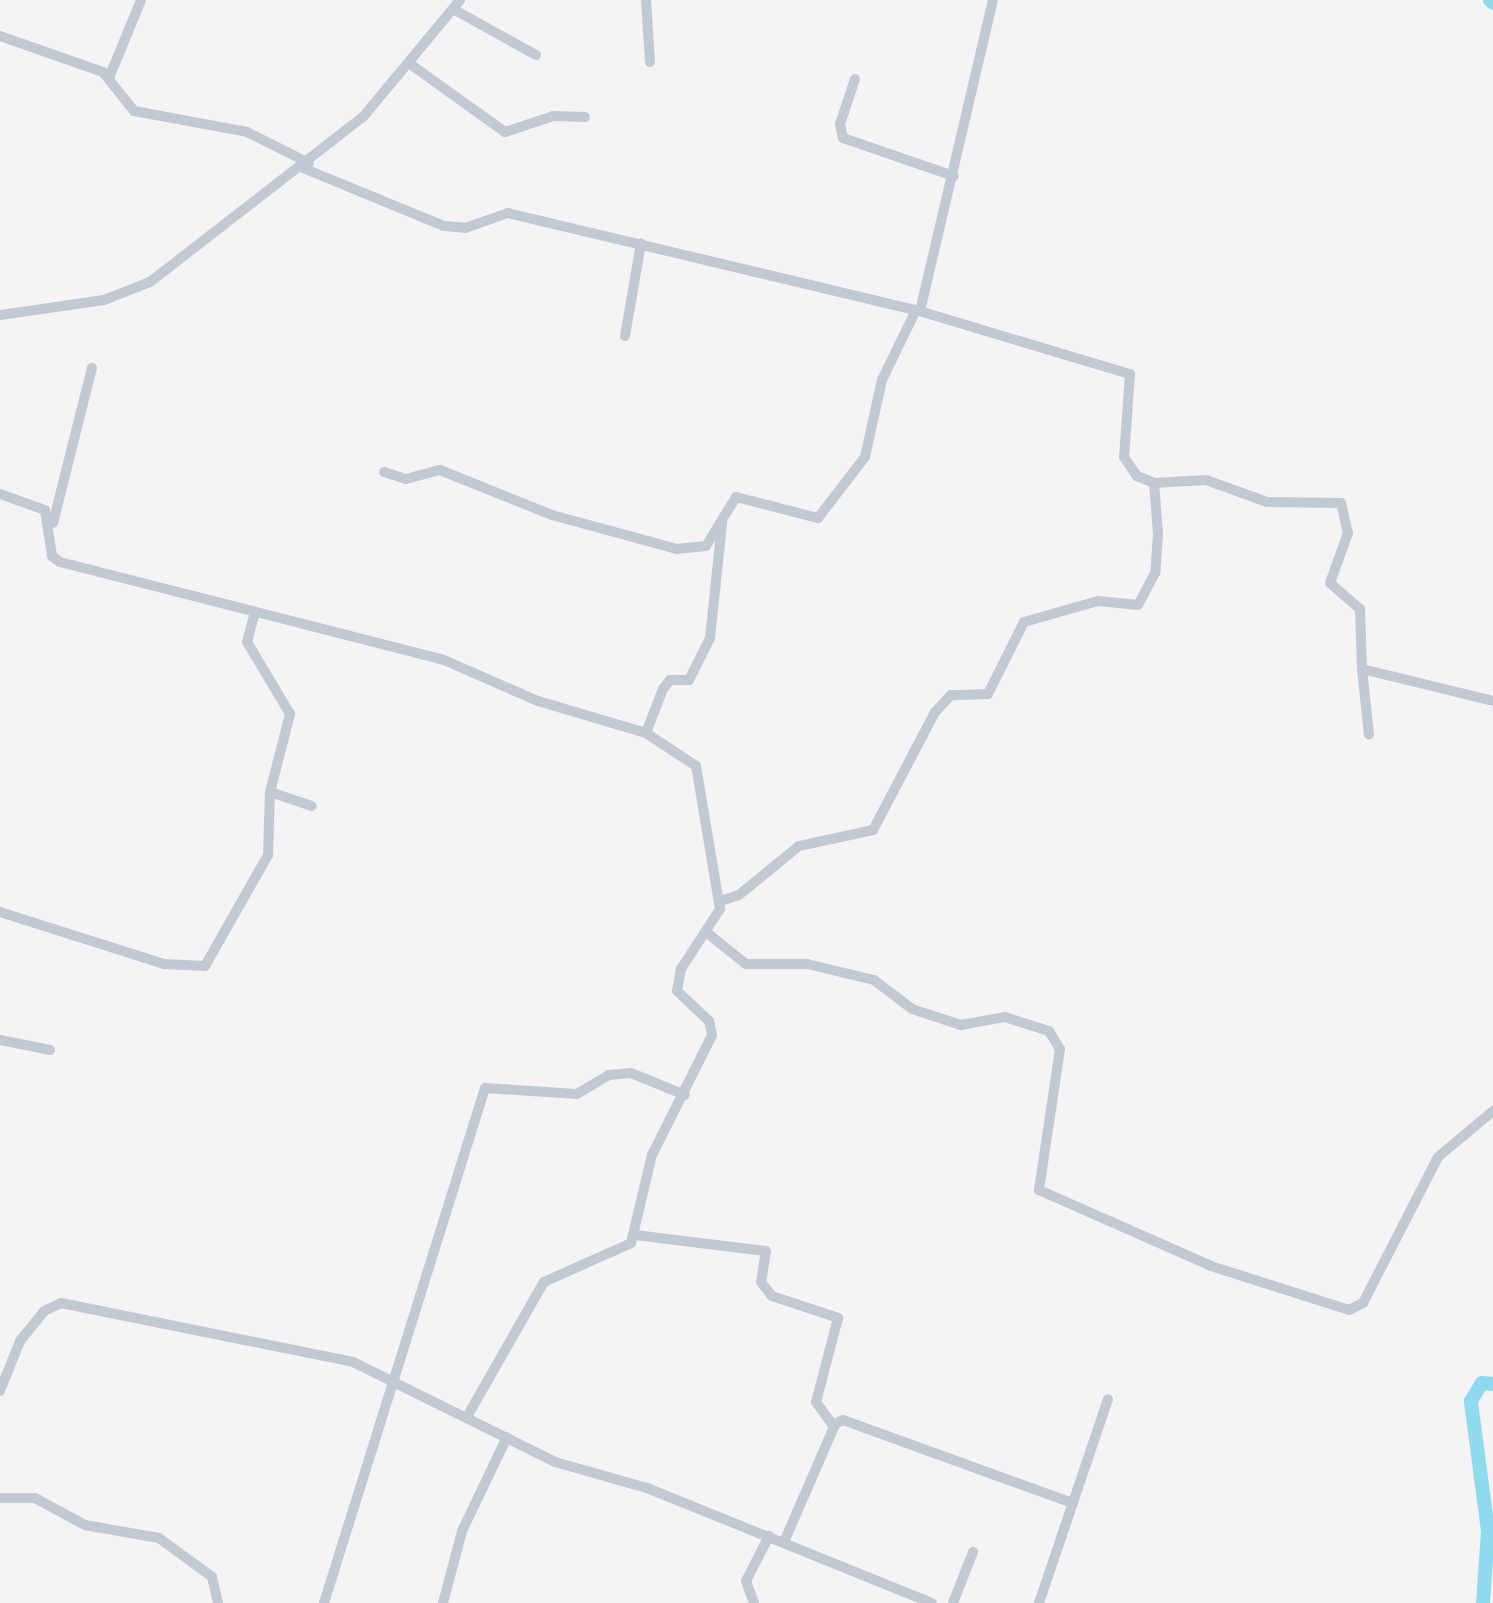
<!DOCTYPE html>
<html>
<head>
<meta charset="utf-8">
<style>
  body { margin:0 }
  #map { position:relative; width:1493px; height:1603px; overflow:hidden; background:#f5f3f3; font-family:"Noto Sans",sans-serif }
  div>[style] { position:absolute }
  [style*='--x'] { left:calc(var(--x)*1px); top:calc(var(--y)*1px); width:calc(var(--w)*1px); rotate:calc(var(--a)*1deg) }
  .river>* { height:14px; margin:-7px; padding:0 7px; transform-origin:7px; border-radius:7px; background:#90daee }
  .minor>* { height:10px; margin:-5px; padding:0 5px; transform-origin:5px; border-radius:5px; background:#c1cad2 }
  span { translate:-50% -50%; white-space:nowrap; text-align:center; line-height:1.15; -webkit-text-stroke:8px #fff; paint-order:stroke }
</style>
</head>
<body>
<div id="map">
  <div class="river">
    <i style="--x:1490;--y:0;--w:4;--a:45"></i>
    <i style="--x:1483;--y:1603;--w:72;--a:-86"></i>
    <i style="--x:1488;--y:1531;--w:131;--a:-97.5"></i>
    <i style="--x:1471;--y:1401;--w:21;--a:-59"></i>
    <i style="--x:1482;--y:1383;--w:11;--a:5"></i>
  </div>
  <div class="minor">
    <i style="--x:646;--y:0;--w:62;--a:86.3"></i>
    <i style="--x:453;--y:9;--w:95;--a:29"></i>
    <i style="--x:0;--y:36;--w:109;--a:19.3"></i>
    <i style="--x:103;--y:72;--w:50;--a:51.5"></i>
    <i style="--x:134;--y:111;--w:115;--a:10.5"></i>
    <i style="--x:247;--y:132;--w:69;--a:26.6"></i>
    <i style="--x:410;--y:64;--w:117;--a:35.6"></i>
    <i style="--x:505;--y:132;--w:51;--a:-18.4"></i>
    <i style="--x:553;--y:116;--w:32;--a:2"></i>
    <i style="--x:109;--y:78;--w:84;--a:-67.7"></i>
    <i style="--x:855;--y:79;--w:47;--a:108.4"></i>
    <i style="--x:840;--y:124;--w:14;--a:78"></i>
    <i style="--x:843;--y:138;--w:117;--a:18.9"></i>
    <i style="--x:303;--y:168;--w:152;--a:22.4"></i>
    <i style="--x:444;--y:226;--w:21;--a:5"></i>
    <i style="--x:465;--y:228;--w:46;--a:-19.2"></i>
    <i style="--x:508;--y:213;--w:419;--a:13.4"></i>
    <i style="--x:916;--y:310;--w:223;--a:16.7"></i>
    <i style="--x:1130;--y:374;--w:83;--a:94.1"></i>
    <i style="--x:1124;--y:457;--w:23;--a:56"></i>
    <i style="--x:1137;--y:476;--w:18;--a:22"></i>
    <i style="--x:1154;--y:483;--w:51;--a:85.5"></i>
    <i style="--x:1158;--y:534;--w:39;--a:94"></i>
    <i style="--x:1155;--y:573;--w:36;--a:118"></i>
    <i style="--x:1138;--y:605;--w:40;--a:-174.3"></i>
    <i style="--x:1098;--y:601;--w:77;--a:164.2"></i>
    <i style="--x:1024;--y:622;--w:80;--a:116.6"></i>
    <i style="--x:988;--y:694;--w:37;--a:178"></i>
    <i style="--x:951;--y:695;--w:23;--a:133"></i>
    <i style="--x:935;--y:712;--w:133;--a:117.7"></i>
    <i style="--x:873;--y:830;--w:76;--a:167.8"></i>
    <i style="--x:799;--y:846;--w:77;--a:140.8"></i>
    <i style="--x:739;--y:895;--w:19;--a:162"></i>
    <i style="--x:920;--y:311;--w:319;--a:-76.8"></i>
    <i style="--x:0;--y:315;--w:105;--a:-8.2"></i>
    <i style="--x:104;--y:300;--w:49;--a:-21.4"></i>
    <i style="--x:150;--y:282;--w:269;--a:-37.8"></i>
    <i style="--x:363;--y:117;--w:152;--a:-50.3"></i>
    <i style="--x:625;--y:336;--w:94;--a:-80.2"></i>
    <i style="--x:384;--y:472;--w:23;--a:18"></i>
    <i style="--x:406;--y:479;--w:35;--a:-15"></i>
    <i style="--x:440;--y:470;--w:121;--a:21.9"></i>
    <i style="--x:552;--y:515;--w:130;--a:15.2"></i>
    <i style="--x:677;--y:549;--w:29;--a:-6"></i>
    <i style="--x:706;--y:546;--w:57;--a:-58.5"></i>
    <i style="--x:736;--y:497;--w:85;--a:14.4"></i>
    <i style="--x:818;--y:518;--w:77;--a:-52.4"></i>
    <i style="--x:865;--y:457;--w:79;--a:-77.6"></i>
    <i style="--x:882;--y:380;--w:78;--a:-64.1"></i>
    <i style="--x:1154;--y:483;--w:52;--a:-3.3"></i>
    <i style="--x:1206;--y:480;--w:65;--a:19.8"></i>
    <i style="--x:1267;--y:502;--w:74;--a:0.8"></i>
    <i style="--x:1341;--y:503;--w:31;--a:77"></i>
    <i style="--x:1348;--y:533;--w:53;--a:109.8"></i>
    <i style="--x:1330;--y:583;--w:40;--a:41"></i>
    <i style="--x:1360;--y:609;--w:60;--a:88.1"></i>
    <i style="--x:1362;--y:669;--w:135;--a:13.7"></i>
    <i style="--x:0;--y:494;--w:48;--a:19.6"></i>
    <i style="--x:45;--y:510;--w:47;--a:81.3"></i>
    <i style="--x:52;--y:556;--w:10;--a:37"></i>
    <i style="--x:60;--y:562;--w:396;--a:14.3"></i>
    <i style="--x:444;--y:660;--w:103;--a:23.6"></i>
    <i style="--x:538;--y:701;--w:113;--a:16.5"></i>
    <i style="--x:646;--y:733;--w:47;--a:-68.9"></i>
    <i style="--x:663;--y:689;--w:11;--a:-52"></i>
    <i style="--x:670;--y:680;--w:19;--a:0"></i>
    <i style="--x:689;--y:680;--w:47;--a:-63.4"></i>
    <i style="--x:710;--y:638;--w:116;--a:-84"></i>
    <i style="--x:53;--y:523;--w:160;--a:-75.9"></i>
    <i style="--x:1362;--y:669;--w:66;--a:83.9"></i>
    <i style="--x:270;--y:792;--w:44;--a:18.4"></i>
    <i style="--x:0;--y:912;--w:172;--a:17.6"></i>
    <i style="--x:164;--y:964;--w:41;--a:2.8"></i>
    <i style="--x:205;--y:966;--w:128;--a:-60.4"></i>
    <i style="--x:268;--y:855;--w:63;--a:-88.2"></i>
    <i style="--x:270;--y:792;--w:81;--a:-75.6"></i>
    <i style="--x:290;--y:714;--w:84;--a:-120.8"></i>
    <i style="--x:247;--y:642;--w:28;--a:-75"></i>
    <i style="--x:706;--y:932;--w:51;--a:38.7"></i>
    <i style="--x:746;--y:964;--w:61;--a:0"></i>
    <i style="--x:807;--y:964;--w:69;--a:13.4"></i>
    <i style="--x:874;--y:980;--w:48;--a:37.3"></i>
    <i style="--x:912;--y:1009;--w:52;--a:18.1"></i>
    <i style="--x:961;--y:1025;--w:45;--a:-10.3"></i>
    <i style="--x:1005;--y:1017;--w:46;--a:17.7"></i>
    <i style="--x:1049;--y:1031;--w:21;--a:59"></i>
    <i style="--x:1060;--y:1049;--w:143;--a:98.5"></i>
    <i style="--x:1039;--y:1190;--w:188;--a:23.8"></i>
    <i style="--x:1211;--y:1266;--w:145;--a:17.7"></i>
    <i style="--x:1349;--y:1310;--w:16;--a:-27"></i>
    <i style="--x:1363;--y:1303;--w:164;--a:-62.8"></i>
    <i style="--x:1438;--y:1157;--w:72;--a:-39.9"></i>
    <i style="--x:0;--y:1040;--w:51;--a:11.3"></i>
    <i style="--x:635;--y:1235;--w:132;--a:7"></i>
    <i style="--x:766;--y:1251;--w:31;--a:99"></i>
    <i style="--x:761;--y:1282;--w:18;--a:52"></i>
    <i style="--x:772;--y:1296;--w:70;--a:18.4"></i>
    <i style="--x:838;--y:1318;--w:87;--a:104.7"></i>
    <i style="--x:816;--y:1402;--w:31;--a:54"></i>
    <i style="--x:834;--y:1427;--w:125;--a:113.5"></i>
    <i style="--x:0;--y:1391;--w:54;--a:-68.2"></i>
    <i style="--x:20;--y:1341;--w:38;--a:-51"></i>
    <i style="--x:44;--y:1311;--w:19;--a:-25"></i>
    <i style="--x:61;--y:1303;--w:298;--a:11.4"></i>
    <i style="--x:353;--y:1362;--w:225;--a:26.3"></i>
    <i style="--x:555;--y:1462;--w:96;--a:15.8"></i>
    <i style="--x:647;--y:1488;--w:307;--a:22"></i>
    <i style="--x:468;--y:1415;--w:153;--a:-60.3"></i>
    <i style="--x:544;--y:1282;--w:95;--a:-24.1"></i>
    <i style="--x:631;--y:1243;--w:90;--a:-76.6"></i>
    <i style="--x:652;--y:1155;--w:134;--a:-63.4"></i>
    <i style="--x:712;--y:1035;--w:14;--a:-102"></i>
    <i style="--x:709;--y:1021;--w:44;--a:-136.8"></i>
    <i style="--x:677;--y:991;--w:22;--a:-80"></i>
    <i style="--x:681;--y:969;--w:72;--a:-57"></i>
    <i style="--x:720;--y:909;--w:145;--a:-99.5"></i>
    <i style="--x:696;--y:766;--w:60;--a:-146.6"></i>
    <i style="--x:835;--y:1424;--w:9;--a:-27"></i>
    <i style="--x:843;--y:1420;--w:244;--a:19.9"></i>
    <i style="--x:0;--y:1498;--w:35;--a:0"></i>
    <i style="--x:35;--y:1498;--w:57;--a:28.4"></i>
    <i style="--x:85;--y:1525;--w:75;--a:10"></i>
    <i style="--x:159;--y:1538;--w:66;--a:36.3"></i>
    <i style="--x:212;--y:1577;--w:27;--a:77"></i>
    <i style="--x:324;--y:1603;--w:540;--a:-72.64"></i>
    <i style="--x:485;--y:1088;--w:92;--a:3.7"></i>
    <i style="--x:577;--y:1094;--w:37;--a:-31"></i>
    <i style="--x:609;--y:1075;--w:22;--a:-5"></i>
    <i style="--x:631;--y:1073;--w:58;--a:22.2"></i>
    <i style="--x:443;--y:1603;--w:74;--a:-75.2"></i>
    <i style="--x:462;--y:1531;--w:104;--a:-64.4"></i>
    <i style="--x:754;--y:1603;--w:23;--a:-110"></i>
    <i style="--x:746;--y:1581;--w:51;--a:-62.9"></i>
    <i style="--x:953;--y:1603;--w:55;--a:-68.6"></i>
    <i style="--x:1039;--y:1603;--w:215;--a:-71.3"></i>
  </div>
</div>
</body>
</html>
